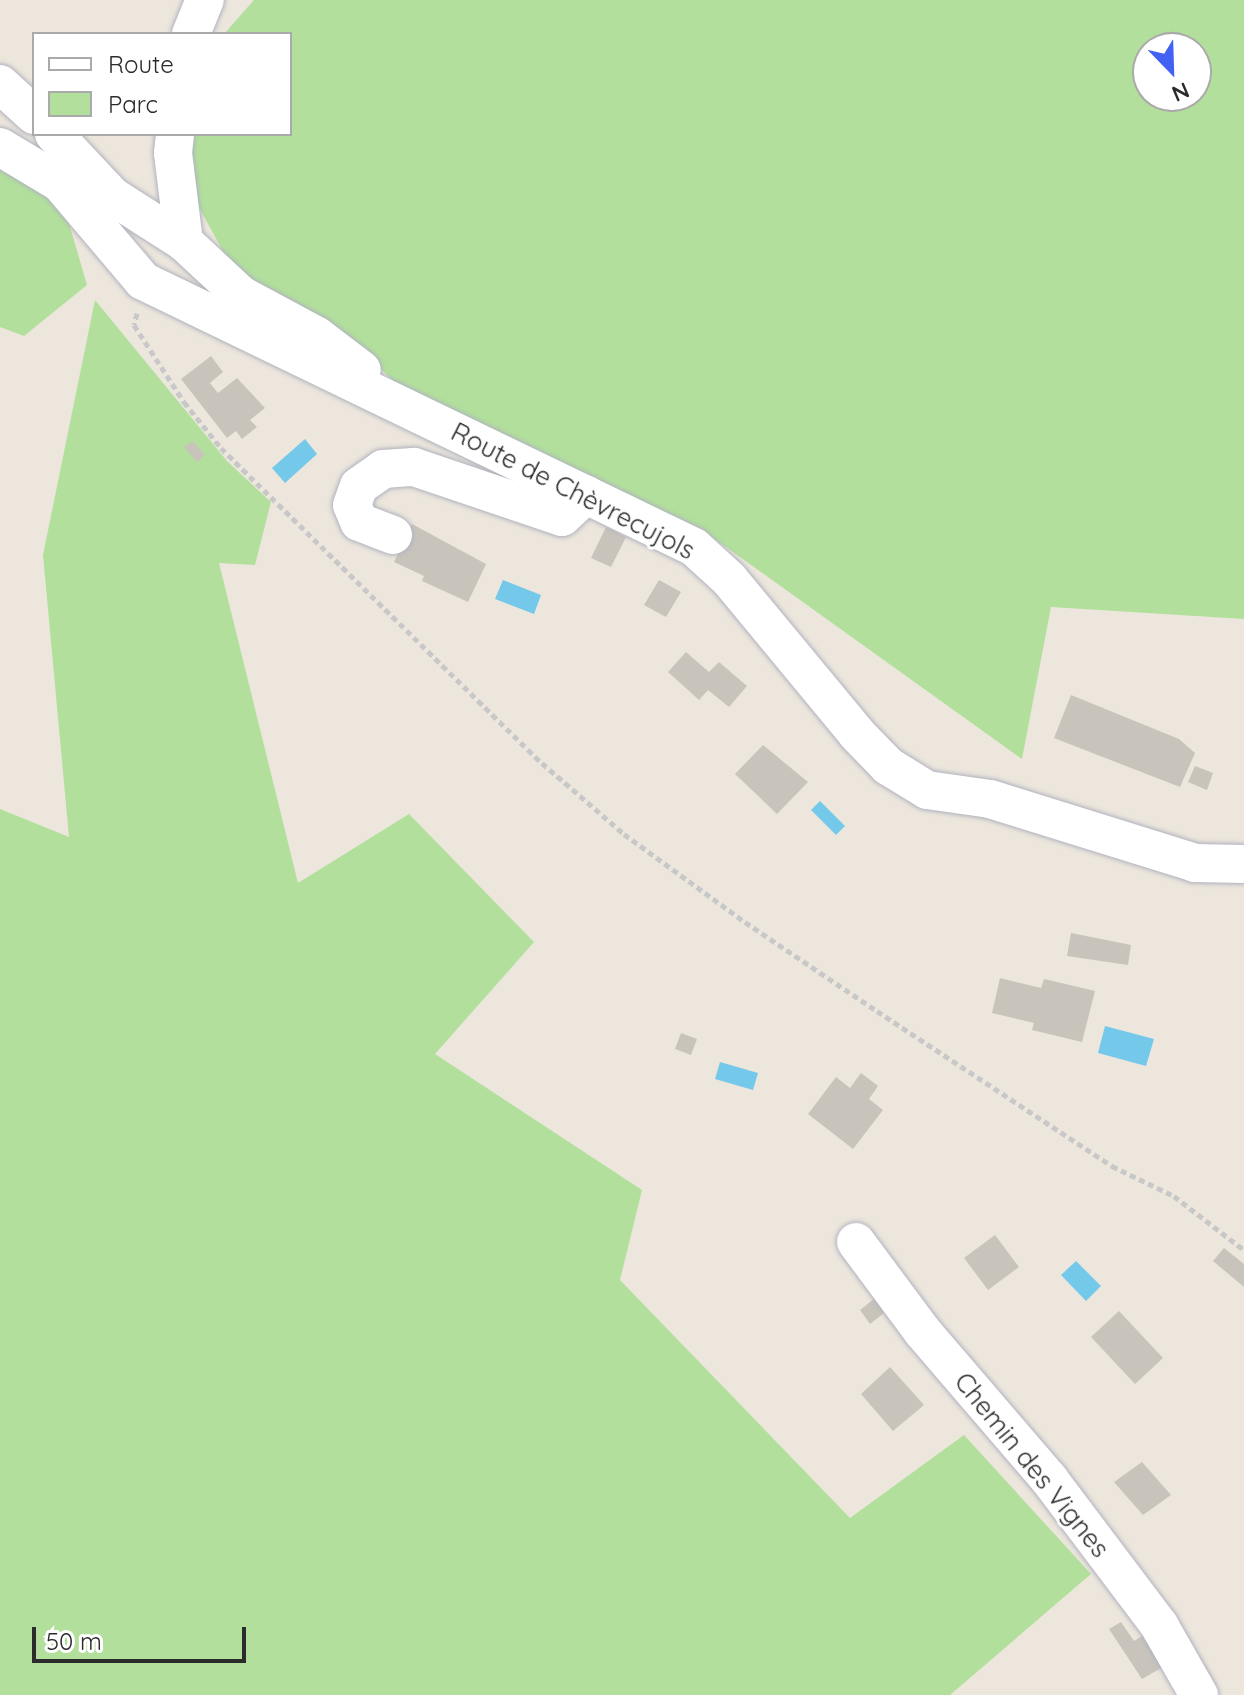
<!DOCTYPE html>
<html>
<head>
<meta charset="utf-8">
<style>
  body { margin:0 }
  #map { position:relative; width:1244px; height:1695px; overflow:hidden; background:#ece6dd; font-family:Quicksand,sans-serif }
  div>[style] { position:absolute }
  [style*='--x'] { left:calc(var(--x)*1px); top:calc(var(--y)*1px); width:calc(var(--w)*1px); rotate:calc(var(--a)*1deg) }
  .green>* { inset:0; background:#b2e09c }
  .water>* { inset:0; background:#74c9ea }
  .building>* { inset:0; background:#c8c4bc }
  .path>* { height:5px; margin-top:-2.5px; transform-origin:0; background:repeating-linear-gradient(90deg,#c8c8c8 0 6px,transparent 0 10px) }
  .roads { filter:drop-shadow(0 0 2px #b1b3be) drop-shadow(0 0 2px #b1b3be) }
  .minor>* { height:38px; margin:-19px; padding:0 19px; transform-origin:19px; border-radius:19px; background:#fff }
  span { translate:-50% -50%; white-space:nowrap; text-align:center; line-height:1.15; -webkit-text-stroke:6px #fff; paint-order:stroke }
  .street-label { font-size:26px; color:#2b2b2b }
  .legend { position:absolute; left:32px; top:32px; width:260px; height:104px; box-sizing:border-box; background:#fff; border:2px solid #aaa; margin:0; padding:10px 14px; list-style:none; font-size:24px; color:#2b2b2b }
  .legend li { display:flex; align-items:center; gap:16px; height:40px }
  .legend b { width:40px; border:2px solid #aaa }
  .north { position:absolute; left:1132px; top:32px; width:80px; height:80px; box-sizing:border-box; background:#fff; border:2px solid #aaa; border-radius:50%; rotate:157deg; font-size:22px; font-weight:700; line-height:32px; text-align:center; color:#2b2b2b }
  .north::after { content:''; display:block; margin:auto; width:28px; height:36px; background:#4362f3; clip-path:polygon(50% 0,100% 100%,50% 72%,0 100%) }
  .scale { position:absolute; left:32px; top:1627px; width:214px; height:36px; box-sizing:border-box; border:4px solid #2b2b2b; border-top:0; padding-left:10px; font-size:24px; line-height:28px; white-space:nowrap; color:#2b2b2b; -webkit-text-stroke:6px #fff; paint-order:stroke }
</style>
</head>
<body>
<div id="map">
  <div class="green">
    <i style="clip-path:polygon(evenodd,254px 0,1244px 0,1244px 619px,1051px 607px,1022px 759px,698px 527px,407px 394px,342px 332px,254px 290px,224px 253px,196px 202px,191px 151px,195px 134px,290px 134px,290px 34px,224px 34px,254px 0,1148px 48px,1196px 48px,1196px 96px,1148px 96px,1148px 48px)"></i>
    <i style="clip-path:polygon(0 170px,61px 196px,87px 285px,24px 336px,0 327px)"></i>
    <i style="clip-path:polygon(95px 300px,227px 461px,271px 502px,255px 565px,219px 563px,298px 883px,409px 814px,534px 942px,435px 1054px,642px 1190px,620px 1280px,850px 1518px,964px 1435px,1091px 1574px,950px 1695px,0 1695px,0 809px,69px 837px,43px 555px)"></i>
  </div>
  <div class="water">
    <i style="clip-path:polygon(305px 439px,317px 454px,285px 483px,272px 468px)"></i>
    <i style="clip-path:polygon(503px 580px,541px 595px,534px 614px,495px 599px)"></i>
    <i style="clip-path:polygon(820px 801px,845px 826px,836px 835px,811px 810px)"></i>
    <i style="clip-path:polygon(1105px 1026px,1154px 1039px,1146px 1066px,1098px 1053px)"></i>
    <i style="clip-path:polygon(720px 1062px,758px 1073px,753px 1090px,715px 1079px)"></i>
    <i style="clip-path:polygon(1076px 1261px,1101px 1286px,1086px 1301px,1061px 1275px)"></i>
  </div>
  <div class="building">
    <i style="clip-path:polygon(211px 356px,223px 372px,210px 383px,218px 393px,237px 378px,265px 408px,250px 420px,257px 427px,242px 439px,236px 431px,227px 438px,181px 379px)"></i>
    <i style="clip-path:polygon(193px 441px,205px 455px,197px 462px,184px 447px)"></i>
    <i style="clip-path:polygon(412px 524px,486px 564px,468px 602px,422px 581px,424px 576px,394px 562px)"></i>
    <i style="clip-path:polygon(606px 527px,626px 537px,611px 567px,591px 558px)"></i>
    <i style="clip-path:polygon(659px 580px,681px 592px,666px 617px,644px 605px)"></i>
    <i style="clip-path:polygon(686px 652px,709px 672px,719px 662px,747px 686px,729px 707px,708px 690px,699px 700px,668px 672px)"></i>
    <i style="clip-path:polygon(1071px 695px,1179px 739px,1195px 753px,1180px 787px,1054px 738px)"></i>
    <i style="clip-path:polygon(763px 745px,808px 782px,777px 814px,735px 774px)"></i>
    <i style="clip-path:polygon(1195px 766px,1213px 773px,1207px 790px,1188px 782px)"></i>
    <i style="clip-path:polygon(1071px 933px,1131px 945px,1128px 965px,1067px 956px)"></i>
    <i style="clip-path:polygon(1000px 978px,1041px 988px,1044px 979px,1095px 991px,1082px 1042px,1032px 1030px,1034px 1023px,992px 1013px)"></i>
    <i style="clip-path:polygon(681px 1033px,697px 1039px,691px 1055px,675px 1049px)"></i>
    <i style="clip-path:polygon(861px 1073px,878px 1086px,869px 1099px,883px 1110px,853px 1149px,808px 1114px,836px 1077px,850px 1088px)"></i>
    <i style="clip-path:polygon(995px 1235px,1019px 1267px,988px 1290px,964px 1258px)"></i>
    <i style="clip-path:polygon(1224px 1248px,1244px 1264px,1244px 1287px,1213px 1261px)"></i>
    <i style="clip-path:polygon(874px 1299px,884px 1313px,870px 1324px,860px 1310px)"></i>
    <i style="clip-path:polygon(1119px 1311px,1163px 1358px,1135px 1384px,1091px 1337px)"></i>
    <i style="clip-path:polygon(890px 1367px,924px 1405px,893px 1431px,861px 1394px)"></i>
    <i style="clip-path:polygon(1142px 1462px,1171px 1495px,1143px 1515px,1114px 1482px)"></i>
    <i style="clip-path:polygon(1121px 1622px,1134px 1641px,1142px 1636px,1163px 1667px,1142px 1679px,1109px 1629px)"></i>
  </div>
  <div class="path">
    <i style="--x:137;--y:313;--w:12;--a:104"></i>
    <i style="--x:134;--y:325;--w:92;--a:57"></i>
    <i style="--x:184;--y:402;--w:59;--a:51.2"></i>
    <i style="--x:221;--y:448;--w:450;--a:44.5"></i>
    <i style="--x:542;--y:763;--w:108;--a:40.9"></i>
    <i style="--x:624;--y:834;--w:150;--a:36"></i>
    <i style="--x:745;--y:922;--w:159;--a:34"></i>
    <i style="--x:877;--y:1011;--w:282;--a:33.4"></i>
    <i style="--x:1112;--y:1166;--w:69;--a:25.8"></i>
    <i style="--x:1174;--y:1196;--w:88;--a:37.6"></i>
  </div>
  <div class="roads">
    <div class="minor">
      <i style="--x:191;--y:34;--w:37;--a:-68"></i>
      <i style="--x:0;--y:84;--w:46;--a:42.4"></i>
      <i style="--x:54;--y:134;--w:85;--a:46.9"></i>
      <i style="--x:112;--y:196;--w:85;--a:32.6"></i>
      <i style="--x:175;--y:134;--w:19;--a:96"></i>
      <i style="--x:173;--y:153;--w:90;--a:83"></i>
      <i style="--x:184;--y:242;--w:78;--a:42.9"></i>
      <i style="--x:241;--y:295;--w:86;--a:28.3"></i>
      <i style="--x:317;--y:336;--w:56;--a:37.1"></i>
      <i style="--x:0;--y:147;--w:70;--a:31"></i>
      <i style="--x:60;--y:183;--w:27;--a:15"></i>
      <i style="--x:60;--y:183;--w:128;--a:49.7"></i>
      <i style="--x:143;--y:281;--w:612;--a:25.77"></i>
      <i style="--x:694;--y:547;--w:47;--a:42.4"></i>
      <i style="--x:729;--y:579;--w:201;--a:50.4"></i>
      <i style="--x:857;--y:734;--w:45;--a:45.9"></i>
      <i style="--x:888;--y:766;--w:46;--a:31.6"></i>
      <i style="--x:927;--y:790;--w:64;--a:8.1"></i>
      <i style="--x:990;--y:799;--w:215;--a:17.3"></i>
      <i style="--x:1195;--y:863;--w:49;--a:1.2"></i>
      <i style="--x:393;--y:535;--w:36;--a:-159"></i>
      <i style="--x:359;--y:522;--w:18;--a:-112"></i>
      <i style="--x:352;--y:505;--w:20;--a:-70"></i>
      <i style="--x:359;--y:486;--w:29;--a:-35"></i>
      <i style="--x:383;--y:469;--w:31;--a:-4"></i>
      <i style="--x:414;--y:467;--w:156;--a:18.7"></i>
      <i style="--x:562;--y:517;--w:33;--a:-43"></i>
      <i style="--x:856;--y:1242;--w:111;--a:53.4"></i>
      <i style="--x:922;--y:1331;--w:195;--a:49.4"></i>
      <i style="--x:1049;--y:1479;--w:183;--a:53"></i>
      <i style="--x:1159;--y:1625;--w:81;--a:60.3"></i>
    </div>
  </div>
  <div class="street-label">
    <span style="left:573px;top:491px;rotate:27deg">Route de Chèvrecujols</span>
    <span style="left:1032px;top:1465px;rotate:51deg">Chemin des Vignes</span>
  </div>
  <ul class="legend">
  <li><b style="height:10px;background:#fff"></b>Route</li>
  <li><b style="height:22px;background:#b2e09c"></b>Parc</li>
  </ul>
  <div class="north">N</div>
  <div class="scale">50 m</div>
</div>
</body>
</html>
